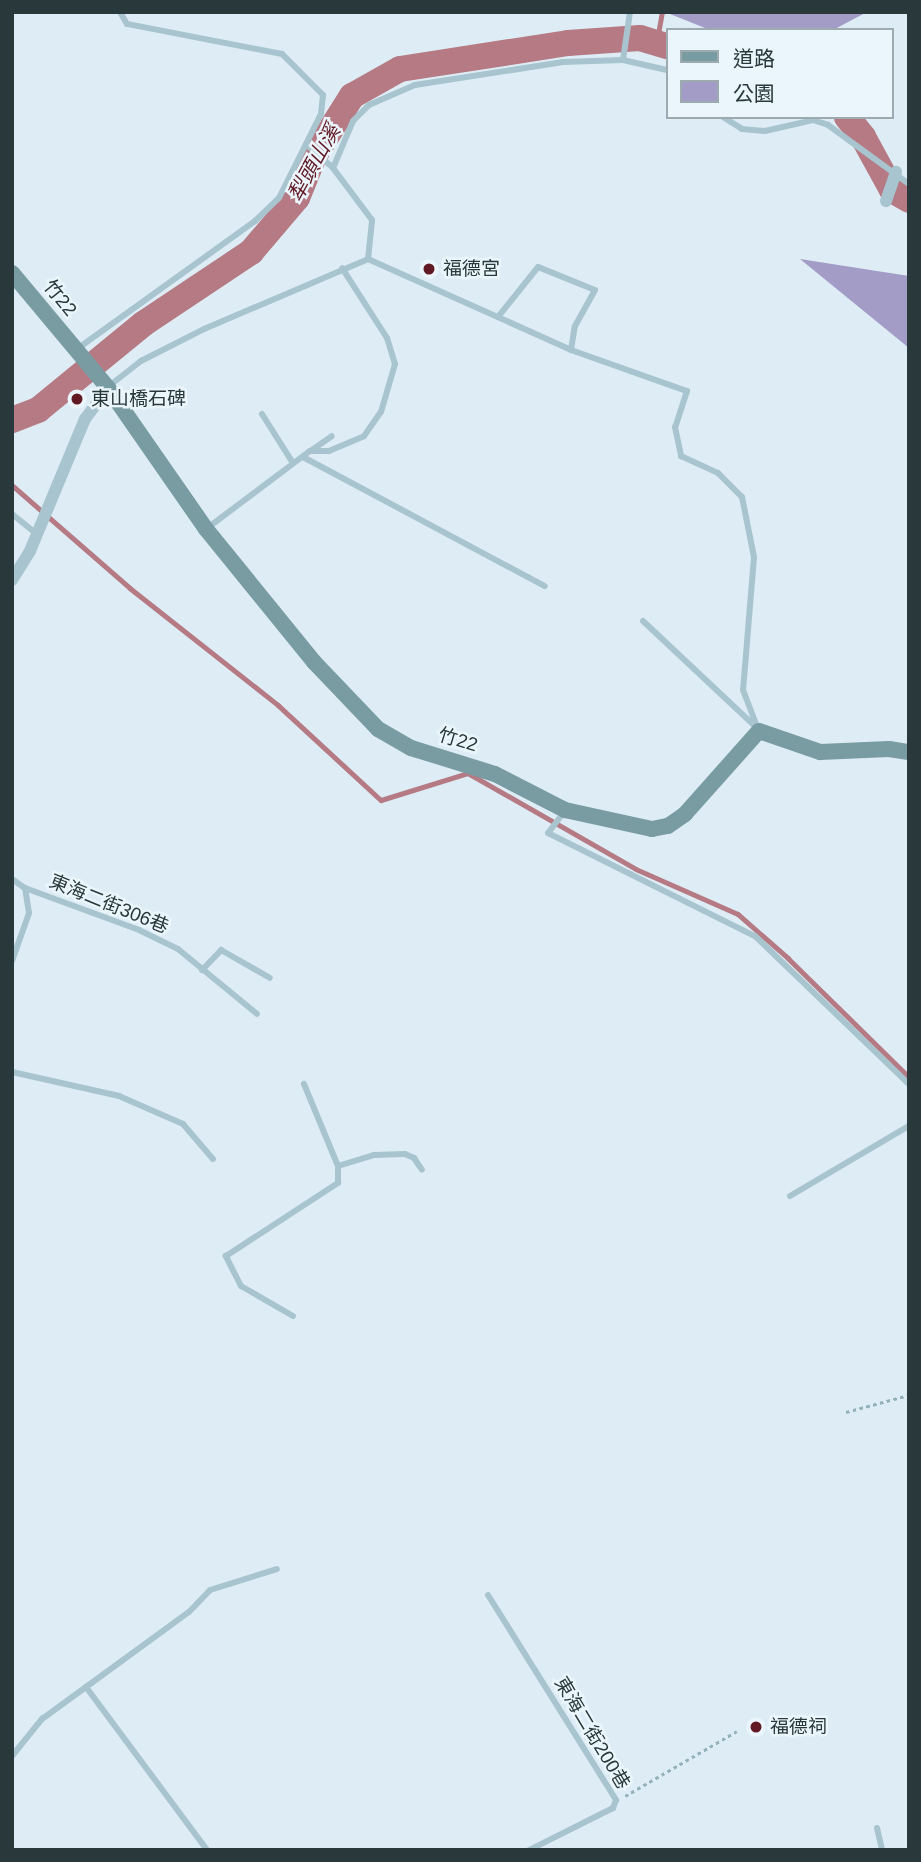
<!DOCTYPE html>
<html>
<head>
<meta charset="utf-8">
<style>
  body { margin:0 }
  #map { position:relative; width:921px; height:1862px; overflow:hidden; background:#deedf5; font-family:Arial,"Noto Sans TC",sans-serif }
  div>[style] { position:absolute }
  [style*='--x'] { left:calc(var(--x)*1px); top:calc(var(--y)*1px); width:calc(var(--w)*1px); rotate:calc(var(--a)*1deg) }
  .green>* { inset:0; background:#a29cc6 }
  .stream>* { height:4.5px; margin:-2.25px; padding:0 2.25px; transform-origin:2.25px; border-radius:2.25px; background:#b57a83 }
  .river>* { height:26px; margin:-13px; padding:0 13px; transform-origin:13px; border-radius:13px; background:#b57a83 }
  .path>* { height:2.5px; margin-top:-1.25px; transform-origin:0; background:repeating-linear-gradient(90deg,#92b1bb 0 3.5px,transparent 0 7px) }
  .lane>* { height:6px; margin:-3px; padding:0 3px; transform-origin:3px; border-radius:3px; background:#a8c4cf }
  .street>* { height:12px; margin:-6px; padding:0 6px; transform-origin:6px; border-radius:6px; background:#a8c4cf }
  .secondary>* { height:16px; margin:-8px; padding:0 8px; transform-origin:8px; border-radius:8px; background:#799ca3 }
  .dots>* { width:19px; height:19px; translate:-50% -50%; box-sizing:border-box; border:4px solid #ebf6fc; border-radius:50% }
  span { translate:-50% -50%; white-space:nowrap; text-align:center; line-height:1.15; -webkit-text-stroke:5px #ebf6fc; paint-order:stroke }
  .poi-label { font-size:19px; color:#29393b }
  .left { translate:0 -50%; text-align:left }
  .street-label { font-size:19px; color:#29393b }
  .water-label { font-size:21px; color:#611a23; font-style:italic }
  .frame { position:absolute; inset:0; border:14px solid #29393b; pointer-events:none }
  .legend { position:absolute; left:666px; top:28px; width:228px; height:91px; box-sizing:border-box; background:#ebf6fc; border:2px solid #9daaaf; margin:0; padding:9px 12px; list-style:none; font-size:21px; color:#29393b }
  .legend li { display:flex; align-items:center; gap:14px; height:35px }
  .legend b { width:35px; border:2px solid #9daaaf }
</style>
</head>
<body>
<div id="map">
  <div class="green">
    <i style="clip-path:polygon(665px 12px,867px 12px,833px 30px,710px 30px)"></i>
    <i style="clip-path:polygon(800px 259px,909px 276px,909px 348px)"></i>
  </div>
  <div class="stream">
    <i style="--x:657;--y:40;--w:28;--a:-80"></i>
    <i style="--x:12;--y:485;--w:157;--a:41.1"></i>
    <i style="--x:130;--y:588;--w:189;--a:38.3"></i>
    <i style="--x:278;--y:705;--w:140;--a:42.7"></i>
    <i style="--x:381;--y:800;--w:91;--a:-17.2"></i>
    <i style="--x:468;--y:773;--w:193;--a:29.7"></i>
    <i style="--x:636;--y:869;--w:111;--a:23.8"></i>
    <i style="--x:738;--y:914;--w:67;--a:41.3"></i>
    <i style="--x:788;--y:958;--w:170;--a:44.5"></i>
  </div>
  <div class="river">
    <i style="--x:847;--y:117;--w:26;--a:51"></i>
    <i style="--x:863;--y:137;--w:60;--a:61.3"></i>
    <i style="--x:892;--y:190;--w:20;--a:30"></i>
    <i style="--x:12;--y:420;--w:28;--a:-21"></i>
    <i style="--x:38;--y:410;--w:136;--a:-39.3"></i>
    <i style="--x:143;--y:324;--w:130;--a:-33.7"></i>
    <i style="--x:251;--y:252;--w:71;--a:-49.6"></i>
    <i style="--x:297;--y:198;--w:45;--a:-68"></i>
    <i style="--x:314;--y:156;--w:71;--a:-57.7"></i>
    <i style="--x:352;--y:96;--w:55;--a:-29.4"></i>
    <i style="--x:400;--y:69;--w:170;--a:-8.8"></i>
    <i style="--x:568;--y:43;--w:72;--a:-4"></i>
    <i style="--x:640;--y:38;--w:28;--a:17"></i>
  </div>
  <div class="path">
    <i style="--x:846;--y:1412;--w:65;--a:-15.1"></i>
    <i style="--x:625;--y:1796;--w:129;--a:-30.1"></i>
  </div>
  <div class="lane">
    <i style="--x:623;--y:60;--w:49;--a:-81.7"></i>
    <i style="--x:723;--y:117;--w:22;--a:32"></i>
    <i style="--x:742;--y:129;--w:23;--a:5"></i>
    <i style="--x:765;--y:131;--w:49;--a:-12.9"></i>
    <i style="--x:813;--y:120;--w:16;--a:18"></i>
    <i style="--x:828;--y:125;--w:100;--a:36.1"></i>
    <i style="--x:308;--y:146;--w:33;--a:41"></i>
    <i style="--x:368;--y:259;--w:222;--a:24.1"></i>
    <i style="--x:571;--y:350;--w:24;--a:-81"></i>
    <i style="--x:575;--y:326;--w:41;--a:-60.9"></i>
    <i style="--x:595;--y:290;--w:61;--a:-158"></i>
    <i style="--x:538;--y:267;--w:64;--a:128.7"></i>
    <i style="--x:77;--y:349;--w:219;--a:-35.7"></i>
    <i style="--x:255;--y:221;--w:33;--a:-44"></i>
    <i style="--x:279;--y:198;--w:94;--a:-63.4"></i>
    <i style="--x:321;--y:114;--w:19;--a:-84"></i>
    <i style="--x:323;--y:95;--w:58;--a:-135"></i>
    <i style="--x:282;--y:54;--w:158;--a:-169"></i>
    <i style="--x:127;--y:24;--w:14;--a:-120"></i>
    <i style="--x:571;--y:350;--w:123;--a:19.5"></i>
    <i style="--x:687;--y:391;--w:38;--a:108"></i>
    <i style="--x:675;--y:427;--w:30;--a:78"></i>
    <i style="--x:681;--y:456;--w:41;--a:24.7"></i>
    <i style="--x:718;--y:473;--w:34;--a:45"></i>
    <i style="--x:742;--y:497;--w:61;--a:78.7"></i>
    <i style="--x:754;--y:557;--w:133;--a:94.7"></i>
    <i style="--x:743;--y:690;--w:42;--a:69"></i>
    <i style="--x:109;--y:386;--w:41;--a:-38"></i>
    <i style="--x:141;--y:361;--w:71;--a:-26.9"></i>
    <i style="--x:204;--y:329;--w:178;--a:-23.1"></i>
    <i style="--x:368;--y:259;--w:39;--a:-84"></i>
    <i style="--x:372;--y:220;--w:65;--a:-126.9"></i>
    <i style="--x:333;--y:168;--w:51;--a:-66.9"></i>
    <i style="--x:353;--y:121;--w:23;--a:-45"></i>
    <i style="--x:369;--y:105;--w:50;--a:-23.5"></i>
    <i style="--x:415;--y:85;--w:150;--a:-8.8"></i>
    <i style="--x:563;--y:62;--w:60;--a:-1.9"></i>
    <i style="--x:623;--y:60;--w:45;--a:12.8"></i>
    <i style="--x:262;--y:414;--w:58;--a:57.7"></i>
    <i style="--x:312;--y:450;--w:24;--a:-35"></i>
    <i style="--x:303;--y:457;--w:274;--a:28.1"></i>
    <i style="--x:12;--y:514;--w:32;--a:39"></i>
    <i style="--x:206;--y:529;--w:130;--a:-36.9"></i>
    <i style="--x:310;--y:451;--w:19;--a:0"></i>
    <i style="--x:329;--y:451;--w:38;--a:-23"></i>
    <i style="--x:364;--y:436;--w:29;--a:-55"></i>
    <i style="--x:381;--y:412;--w:50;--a:-73.7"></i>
    <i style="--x:395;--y:364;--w:27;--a:-107"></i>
    <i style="--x:387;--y:338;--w:83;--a:-122.7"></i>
    <i style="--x:643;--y:621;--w:158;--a:43.2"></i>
    <i style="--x:564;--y:812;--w:26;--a:127"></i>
    <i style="--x:548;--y:833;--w:231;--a:26.5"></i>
    <i style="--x:755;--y:936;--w:214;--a:43.9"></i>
    <i style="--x:12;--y:879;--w:16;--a:35"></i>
    <i style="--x:25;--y:888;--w:121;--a:20.2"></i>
    <i style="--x:139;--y:930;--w:43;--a:26"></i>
    <i style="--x:178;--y:949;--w:102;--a:39.4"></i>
    <i style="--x:12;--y:961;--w:51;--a:-70.5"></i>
    <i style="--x:29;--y:913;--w:25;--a:-99"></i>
    <i style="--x:202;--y:970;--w:28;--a:-46"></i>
    <i style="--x:221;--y:950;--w:56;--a:29.7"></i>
    <i style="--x:12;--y:1072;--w:110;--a:12.6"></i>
    <i style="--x:119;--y:1096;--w:70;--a:23.6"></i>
    <i style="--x:183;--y:1124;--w:46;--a:49.4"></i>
    <i style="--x:338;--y:1166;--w:38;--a:-17"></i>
    <i style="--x:374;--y:1155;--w:31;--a:-2"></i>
    <i style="--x:405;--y:1154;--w:10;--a:24"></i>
    <i style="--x:414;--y:1158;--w:14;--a:56"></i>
    <i style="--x:790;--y:1196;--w:138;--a:-30.5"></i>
    <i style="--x:293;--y:1316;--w:60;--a:-150"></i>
    <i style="--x:241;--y:1286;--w:34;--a:-117"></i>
    <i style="--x:226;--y:1256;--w:134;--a:-33.1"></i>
    <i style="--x:338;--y:1183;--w:17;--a:-90"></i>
    <i style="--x:338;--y:1166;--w:89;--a:-112.5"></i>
    <i style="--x:488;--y:1595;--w:242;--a:58"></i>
    <i style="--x:616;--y:1800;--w:9;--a:111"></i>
    <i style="--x:613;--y:1808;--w:94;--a:153.4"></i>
    <i style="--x:86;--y:1687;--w:127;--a:-36.1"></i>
    <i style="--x:189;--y:1612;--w:30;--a:-46"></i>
    <i style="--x:210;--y:1590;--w:70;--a:-17.4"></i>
    <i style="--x:12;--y:1756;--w:48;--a:-51"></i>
    <i style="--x:42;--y:1719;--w:54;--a:-36"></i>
    <i style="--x:86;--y:1687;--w:203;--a:53.4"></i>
    <i style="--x:877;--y:1828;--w:23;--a:77"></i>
  </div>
  <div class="street">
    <i style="--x:886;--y:201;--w:31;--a:-71"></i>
    <i style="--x:12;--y:580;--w:34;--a:-58"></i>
    <i style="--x:30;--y:551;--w:143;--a:-67.4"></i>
    <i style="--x:85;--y:419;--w:39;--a:-53"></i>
  </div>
  <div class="secondary">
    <i style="--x:12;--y:273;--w:150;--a:50.1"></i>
    <i style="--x:108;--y:388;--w:172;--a:55.2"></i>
    <i style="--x:206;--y:529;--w:171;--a:50.9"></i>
    <i style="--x:314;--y:662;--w:93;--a:46.3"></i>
    <i style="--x:378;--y:729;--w:38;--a:30"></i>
    <i style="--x:411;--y:748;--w:88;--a:17.2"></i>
    <i style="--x:495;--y:774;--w:79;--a:27.2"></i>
    <i style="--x:565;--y:810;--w:89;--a:12.3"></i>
    <i style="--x:652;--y:829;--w:16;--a:-11"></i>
    <i style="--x:668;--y:826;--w:21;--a:-35"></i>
    <i style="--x:685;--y:814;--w:111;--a:-48.3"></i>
    <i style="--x:759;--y:731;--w:65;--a:19"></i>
    <i style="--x:820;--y:752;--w:69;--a:-2.5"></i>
    <i style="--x:889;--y:749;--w:20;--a:9"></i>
  </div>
  <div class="dots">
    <i style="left:429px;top:269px;background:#611a23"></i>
    <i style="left:77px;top:399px;background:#611a23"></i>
    <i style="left:756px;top:1727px;background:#611a23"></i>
  </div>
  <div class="poi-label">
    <span class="left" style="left:443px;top:269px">福德宮</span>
    <span class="left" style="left:91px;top:399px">東山橋石碑</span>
    <span class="left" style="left:770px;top:1727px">福德祠</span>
  </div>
  <div class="street-label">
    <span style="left:60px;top:298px;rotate:51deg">竹22</span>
    <span style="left:458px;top:740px;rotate:17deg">竹22</span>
    <span style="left:109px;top:904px;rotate:22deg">東海二街306巷</span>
    <span style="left:592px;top:1733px;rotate:59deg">東海二街200巷</span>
  </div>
  <div class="water-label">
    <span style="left:314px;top:163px;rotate:-61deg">犁頭山溪</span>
  </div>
  <div class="frame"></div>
  <ul class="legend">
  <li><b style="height:9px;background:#799ca3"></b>道路</li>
  <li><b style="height:19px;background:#a29cc6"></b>公園</li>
  </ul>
</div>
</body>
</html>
